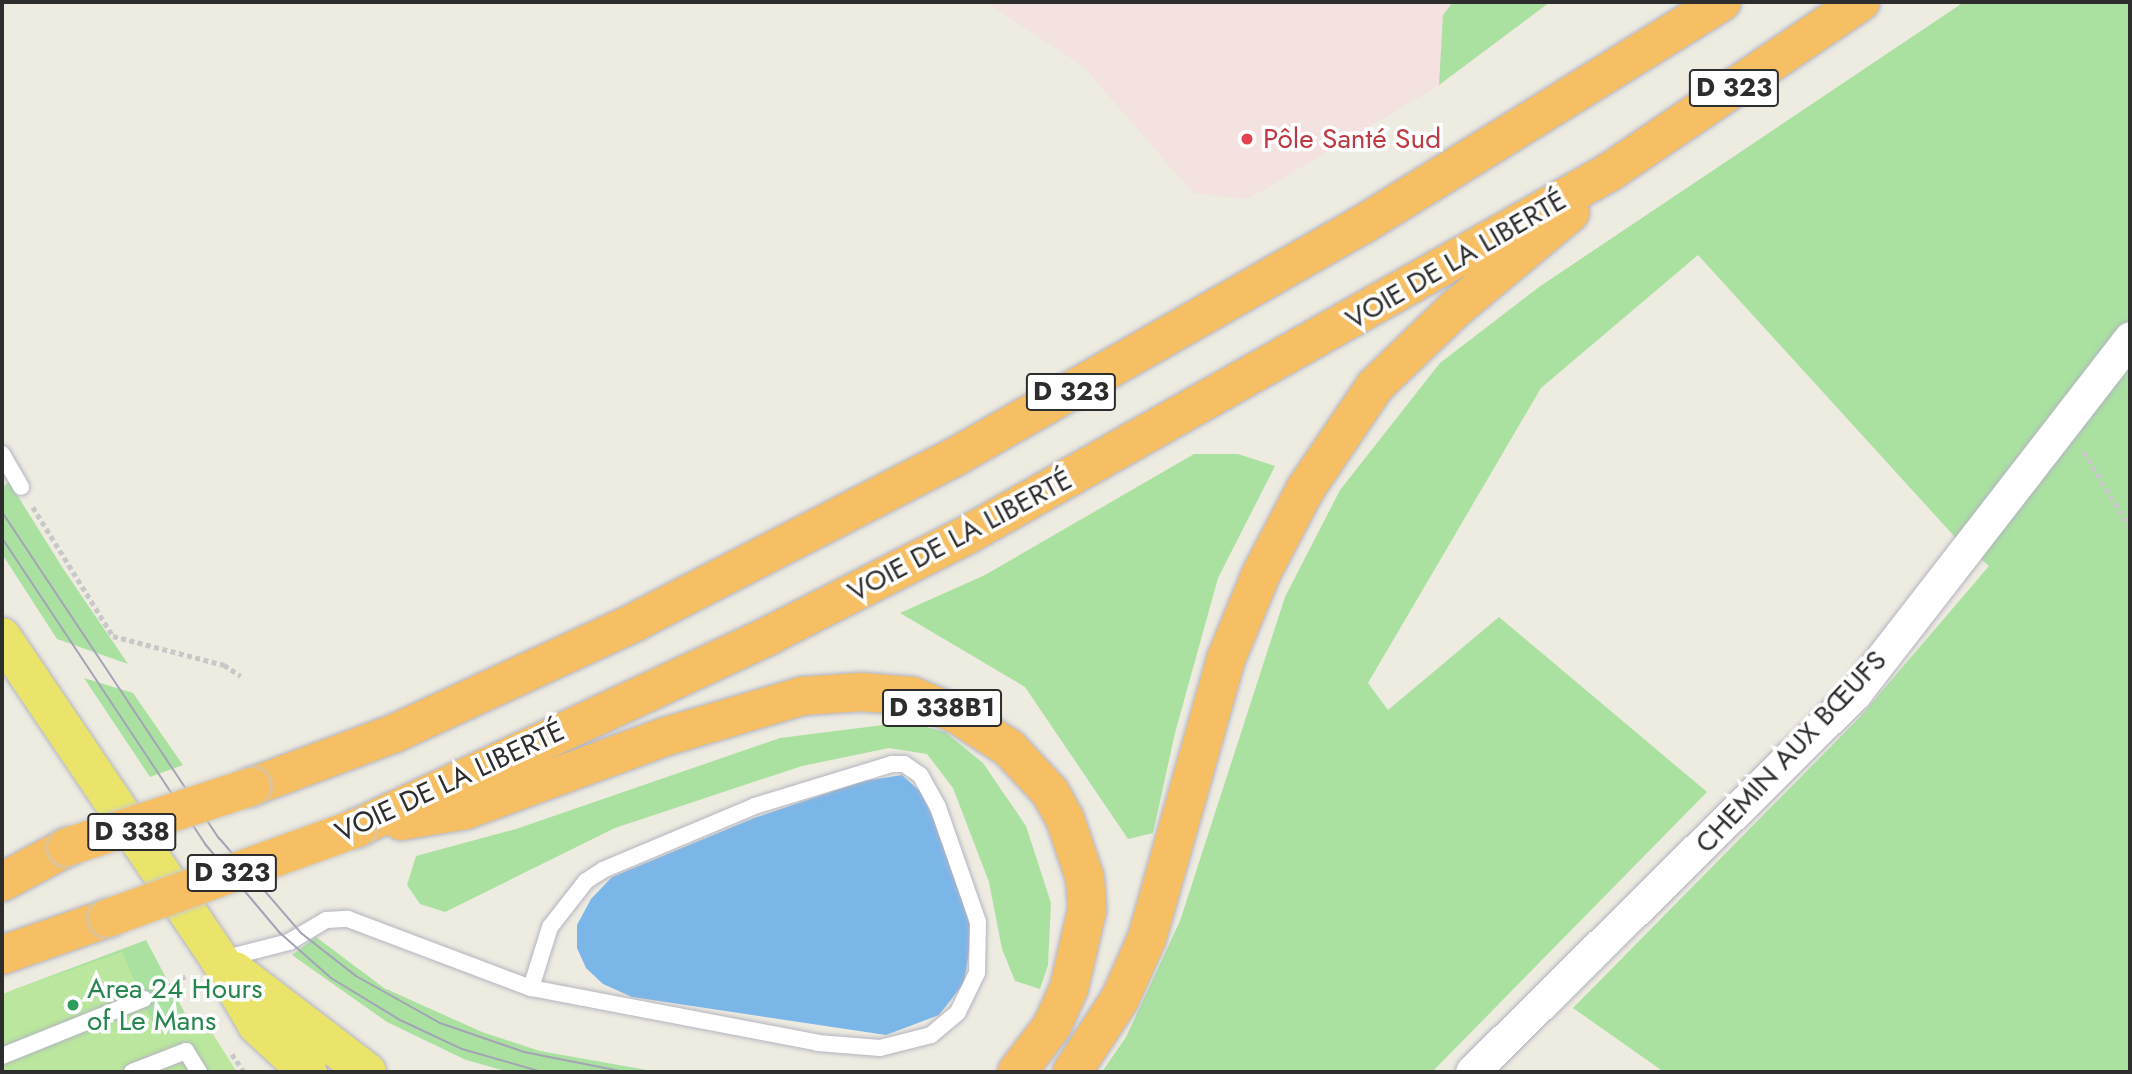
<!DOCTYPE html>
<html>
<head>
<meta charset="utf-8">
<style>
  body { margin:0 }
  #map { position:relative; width:2132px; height:1074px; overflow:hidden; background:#eeebe1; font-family:Jost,sans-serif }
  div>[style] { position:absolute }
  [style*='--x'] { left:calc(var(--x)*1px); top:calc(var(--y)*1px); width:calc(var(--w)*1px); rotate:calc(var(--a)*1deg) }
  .medical>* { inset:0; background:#f3e2df }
  .green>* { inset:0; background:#aae1a1 }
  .pitch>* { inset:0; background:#bae79d }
  .water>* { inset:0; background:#7bb6e9 }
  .path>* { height:4.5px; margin-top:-2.25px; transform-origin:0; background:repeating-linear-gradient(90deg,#c8c8c8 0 5px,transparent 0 8.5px) }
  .roads { filter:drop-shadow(0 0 2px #b4b4c0) drop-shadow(0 0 2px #b4b4c0) }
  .lane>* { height:16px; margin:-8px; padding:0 8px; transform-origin:8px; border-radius:8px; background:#fff }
  .street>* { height:33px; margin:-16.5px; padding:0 16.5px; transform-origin:16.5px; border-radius:16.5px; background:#fff }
  .primary>* { height:38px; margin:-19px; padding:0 19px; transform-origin:19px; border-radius:19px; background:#eae56a }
  .highway>* { height:38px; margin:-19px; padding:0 19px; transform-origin:19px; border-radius:19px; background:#f6bf64 }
  .tram>* { height:2px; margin:-1px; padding:0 1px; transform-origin:1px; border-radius:1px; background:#a4a3b6 }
  .bridges { filter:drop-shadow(0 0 2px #c8c8c8) drop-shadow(0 0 2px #c8c8c8) }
  .highway-bridge>* { height:38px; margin:-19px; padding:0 19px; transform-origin:19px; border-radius:19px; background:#f6bf64 }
  .dots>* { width:19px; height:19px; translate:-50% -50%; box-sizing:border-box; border:4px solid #fff; border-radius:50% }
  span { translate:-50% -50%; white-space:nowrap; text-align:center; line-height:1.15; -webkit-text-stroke:7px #fff; paint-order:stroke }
  .shield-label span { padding:2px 5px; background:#fff; border:2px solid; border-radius:5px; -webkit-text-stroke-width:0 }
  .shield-label { font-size:26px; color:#2d2d2d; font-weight:700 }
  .health-label { font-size:28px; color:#be3a42 }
  .left { translate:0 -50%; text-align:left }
  .street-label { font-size:28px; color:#2d2d2d }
  .leisure-label { font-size:28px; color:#27864d }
  .frame { position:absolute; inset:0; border:4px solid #2d2d2d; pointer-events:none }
</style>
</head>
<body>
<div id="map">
  <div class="medical">
    <i style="clip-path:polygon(986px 2px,1550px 2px,1439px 85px,1248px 199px,1193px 193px,1083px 66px)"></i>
  </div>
  <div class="green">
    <i style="clip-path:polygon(1453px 2px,1550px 2px,1439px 85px,1443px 15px)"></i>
    <i style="clip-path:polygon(1964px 2px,2130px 2px,2130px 1072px,1664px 1072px,1573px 1008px,1859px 718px,1989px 566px,1954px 536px,1698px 255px,1541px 388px,1368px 683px,1388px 710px,1499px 617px,1707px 792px,1432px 1072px,1102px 1072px,1126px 1037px,1180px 921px,1285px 597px,1340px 490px,1440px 363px,1539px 287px)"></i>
    <i style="clip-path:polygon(1194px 454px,1238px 454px,1275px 466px,1218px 578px,1175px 733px,1153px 833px,1128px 839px,1025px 687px,900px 613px,985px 575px)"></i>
    <i style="clip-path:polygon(9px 482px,64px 570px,128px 664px,57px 639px,2px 554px,2px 487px)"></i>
    <i style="clip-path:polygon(84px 678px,133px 693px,183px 765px,150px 777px)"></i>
    <i style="clip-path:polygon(907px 722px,945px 732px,983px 763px,1026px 826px,1051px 903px,1048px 965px,1040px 989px,1015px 981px,1002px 949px,989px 882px,953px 788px,927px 754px,889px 748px,802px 766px,615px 828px,445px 912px,420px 904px,407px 885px,416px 856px,516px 829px,780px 738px)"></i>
    <i style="clip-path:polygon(316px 937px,384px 988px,482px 1032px,540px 1051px,658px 1072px,509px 1072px,466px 1060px,387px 1022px,292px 955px)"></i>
    <i style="clip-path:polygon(146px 940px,189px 1021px,2px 1072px,13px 990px)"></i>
  </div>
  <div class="pitch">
    <i style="clip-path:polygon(122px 952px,156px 1031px,202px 1017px,237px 1072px,2px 1072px,2px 994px)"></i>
  </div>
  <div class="water">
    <i style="clip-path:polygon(902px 775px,921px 792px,949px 852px,972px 932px,964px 983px,939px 1015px,886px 1035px,632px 997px,603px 984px,586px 968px,577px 948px,577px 925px,591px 899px,612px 877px,754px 818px,864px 781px)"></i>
  </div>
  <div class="path">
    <i style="--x:2084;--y:452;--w:89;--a:58.8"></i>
    <i style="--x:33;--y:507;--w:152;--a:58.2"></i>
    <i style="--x:113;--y:636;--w:115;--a:14.6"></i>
    <i style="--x:224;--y:665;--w:20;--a:33"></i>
    <i style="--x:166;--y:987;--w:23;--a:-29"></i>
    <i style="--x:232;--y:1054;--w:22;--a:56"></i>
  </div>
  <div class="roads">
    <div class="lane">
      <i style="--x:2;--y:454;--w:38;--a:60"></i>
      <i style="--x:222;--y:959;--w:69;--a:-14.2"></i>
      <i style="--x:289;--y:942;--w:43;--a:-30.7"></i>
      <i style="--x:326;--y:920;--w:22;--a:-3"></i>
      <i style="--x:348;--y:919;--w:196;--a:20.7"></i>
      <i style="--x:531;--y:988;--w:292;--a:10.8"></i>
      <i style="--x:818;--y:1043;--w:62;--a:4.6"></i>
      <i style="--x:880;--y:1048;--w:53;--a:-14.3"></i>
      <i style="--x:931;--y:1035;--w:35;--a:-40"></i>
      <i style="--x:958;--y:1012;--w:43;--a:-64"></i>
      <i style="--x:977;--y:973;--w:51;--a:-88.9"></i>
      <i style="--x:978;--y:922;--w:122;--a:-109.2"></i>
      <i style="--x:938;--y:807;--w:37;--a:-119"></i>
      <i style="--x:920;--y:775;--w:19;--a:-145"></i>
      <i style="--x:904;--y:764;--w:12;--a:180"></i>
      <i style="--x:892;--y:764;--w:143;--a:163"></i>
      <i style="--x:755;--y:806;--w:165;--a:157.2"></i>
      <i style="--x:603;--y:870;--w:20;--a:147"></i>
      <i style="--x:586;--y:881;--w:58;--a:128"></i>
      <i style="--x:550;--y:927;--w:64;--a:107.3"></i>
      <i style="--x:2;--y:1056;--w:153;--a:-21.9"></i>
      <i style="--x:132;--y:1072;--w:58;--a:-21.3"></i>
      <i style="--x:186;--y:1051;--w:25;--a:58"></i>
    </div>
    <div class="street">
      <i style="--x:1472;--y:1072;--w:539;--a:-44.7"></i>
      <i style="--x:1855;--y:693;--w:449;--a:-52.2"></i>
    </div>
    <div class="primary">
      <i style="--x:2;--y:637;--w:388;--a:56"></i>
      <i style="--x:219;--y:959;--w:76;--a:60.1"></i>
      <i style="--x:257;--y:1025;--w:69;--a:42.7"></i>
      <i style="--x:235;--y:971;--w:166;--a:37.4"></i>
    </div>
    <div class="highway">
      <i style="--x:251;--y:787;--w:152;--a:-20.5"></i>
      <i style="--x:393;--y:734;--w:269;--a:-24.8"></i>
      <i style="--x:637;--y:621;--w:356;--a:-27.3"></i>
      <i style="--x:953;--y:458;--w:471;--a:-29.7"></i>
      <i style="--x:1362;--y:225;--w:423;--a:-31.8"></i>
      <i style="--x:401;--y:821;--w:66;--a:-9.6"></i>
      <i style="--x:466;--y:810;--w:211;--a:-20.2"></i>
      <i style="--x:664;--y:737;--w:144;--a:-16.5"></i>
      <i style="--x:802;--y:696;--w:59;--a:-3.9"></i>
      <i style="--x:861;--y:692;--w:51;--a:4.5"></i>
      <i style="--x:912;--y:696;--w:50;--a:22.4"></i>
      <i style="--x:958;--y:715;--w:61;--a:32.9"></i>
      <i style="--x:1009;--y:748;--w:60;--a:47"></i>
      <i style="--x:1050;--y:792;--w:31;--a:61"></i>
      <i style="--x:1065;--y:819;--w:62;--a:71.3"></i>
      <i style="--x:1085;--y:878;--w:32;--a:86"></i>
      <i style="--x:1087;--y:910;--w:80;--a:103"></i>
      <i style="--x:1069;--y:988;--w:42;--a:114.1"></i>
      <i style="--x:1052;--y:1026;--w:58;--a:127.3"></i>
      <i style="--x:357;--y:828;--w:456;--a:-25"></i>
      <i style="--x:770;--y:635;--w:221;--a:-26.9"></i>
      <i style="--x:967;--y:535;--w:736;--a:-29.46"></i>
      <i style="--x:1608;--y:173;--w:305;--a:-34.1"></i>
      <i style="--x:2;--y:882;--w:74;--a:-28.3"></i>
      <i style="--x:2;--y:955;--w:112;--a:-19.2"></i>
      <i style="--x:1072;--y:1072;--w:87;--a:-56.7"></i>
      <i style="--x:1120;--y:999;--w:67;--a:-66.1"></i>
      <i style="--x:1147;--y:938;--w:290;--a:-74.2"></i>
      <i style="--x:1226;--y:659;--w:92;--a:-67.6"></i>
      <i style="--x:1261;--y:574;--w:97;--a:-62.4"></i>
      <i style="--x:1306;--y:488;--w:123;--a:-55.9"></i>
      <i style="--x:1375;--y:386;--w:111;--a:-43.9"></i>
      <i style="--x:1455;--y:309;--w:150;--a:-39.9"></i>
    </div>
  </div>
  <div class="tram">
    <i style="--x:2;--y:512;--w:392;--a:56.4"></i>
    <i style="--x:219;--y:838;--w:125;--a:49.2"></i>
    <i style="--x:301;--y:933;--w:70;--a:38"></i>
    <i style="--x:356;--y:976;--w:96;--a:29.2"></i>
    <i style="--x:440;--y:1023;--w:89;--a:19"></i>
    <i style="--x:524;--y:1052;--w:103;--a:11.2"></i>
    <i style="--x:2;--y:538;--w:367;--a:56.4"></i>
    <i style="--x:205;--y:844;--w:116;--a:49.9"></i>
    <i style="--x:280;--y:933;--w:68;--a:41.4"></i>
    <i style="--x:331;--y:978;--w:81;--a:31.3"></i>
    <i style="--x:400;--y:1020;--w:68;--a:25.1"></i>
    <i style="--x:462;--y:1049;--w:83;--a:16"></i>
  </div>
  <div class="bridges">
    <div class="highway-bridge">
      <i style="--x:67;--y:847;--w:194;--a:-18.1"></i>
      <i style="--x:108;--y:918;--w:265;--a:-19.9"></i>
    </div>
  </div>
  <div class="dots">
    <i style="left:1247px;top:139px;background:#e0444e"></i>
    <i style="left:73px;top:1005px;background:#2e9e5b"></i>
  </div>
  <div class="shield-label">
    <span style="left:1734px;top:88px">D 323</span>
    <span style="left:1071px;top:392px">D 323</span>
    <span style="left:942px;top:708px">D 338B1</span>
    <span style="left:132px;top:832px">D 338</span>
    <span style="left:232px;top:873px">D 323</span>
  </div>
  <div class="health-label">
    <span class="left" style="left:1263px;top:139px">Pôle Santé Sud</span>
  </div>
  <div class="street-label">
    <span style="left:1456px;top:260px;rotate:-30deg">VOIE DE LA LIBERTÉ</span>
    <span style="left:960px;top:536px;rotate:-28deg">VOIE DE LA LIBERTÉ</span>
    <span style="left:1791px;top:752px;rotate:-47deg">CHEMIN AUX BŒUFS</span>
    <span style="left:450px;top:782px;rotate:-25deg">VOIE DE LA LIBERTÉ</span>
  </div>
  <div class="leisure-label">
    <span class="left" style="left:87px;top:1005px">Area 24 Hours<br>of Le Mans</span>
  </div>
  <div class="frame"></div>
</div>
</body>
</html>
